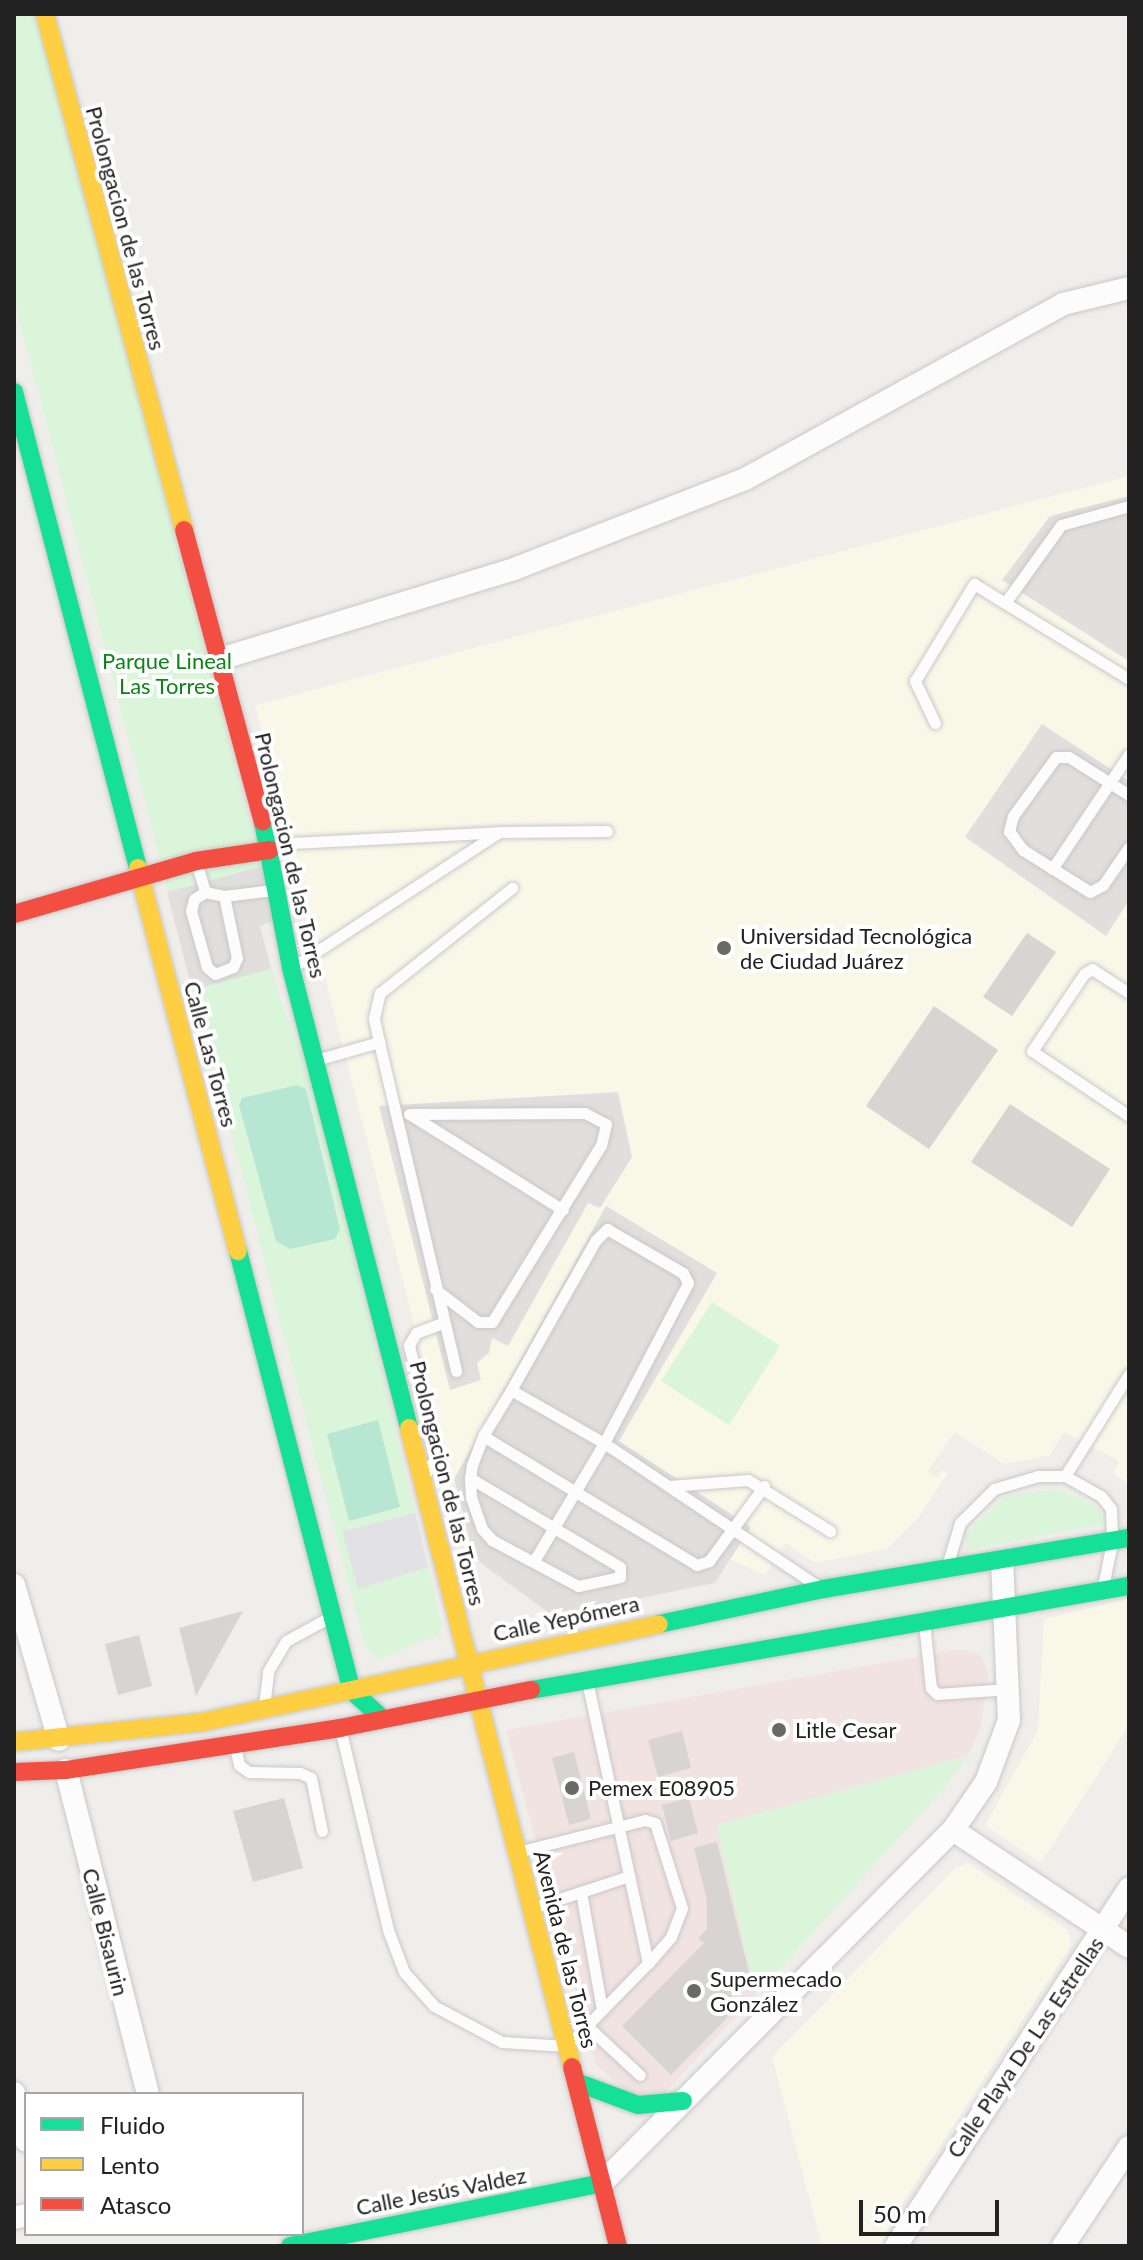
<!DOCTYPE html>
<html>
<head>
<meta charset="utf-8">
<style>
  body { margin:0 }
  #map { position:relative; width:1143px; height:2260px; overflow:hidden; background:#f0eeeb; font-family:Lato,sans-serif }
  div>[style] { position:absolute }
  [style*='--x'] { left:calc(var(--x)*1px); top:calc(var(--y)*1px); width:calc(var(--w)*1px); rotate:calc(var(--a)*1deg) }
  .commercial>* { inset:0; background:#f1e3e1 }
  .education>* { inset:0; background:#f8f7e8 }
  .park>* { inset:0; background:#daf5da }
  .pitch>* { inset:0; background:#b7e6d2 }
  .parking>* { inset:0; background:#e0dfde }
  .plaza>* { inset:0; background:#e2e1e5 }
  .building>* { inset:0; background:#d7d4d2 }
  .roads { filter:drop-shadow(0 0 2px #c9c8c7) drop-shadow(0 0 2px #c9c8c7) }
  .lane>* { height:11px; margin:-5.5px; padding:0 5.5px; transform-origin:5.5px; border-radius:5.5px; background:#fdfcfc }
  .street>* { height:22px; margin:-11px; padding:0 11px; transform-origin:11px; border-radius:11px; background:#fdfcfc }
  .fast>* { height:18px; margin:-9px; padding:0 9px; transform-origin:9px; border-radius:9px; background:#16e098 }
  .slow>* { height:18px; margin:-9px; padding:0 9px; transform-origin:9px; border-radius:9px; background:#ffcf43 }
  .jam>* { height:18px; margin:-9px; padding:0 9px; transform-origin:9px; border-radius:9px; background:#f24e42 }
  .dots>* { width:22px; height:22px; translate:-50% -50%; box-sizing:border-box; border:4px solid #fff; border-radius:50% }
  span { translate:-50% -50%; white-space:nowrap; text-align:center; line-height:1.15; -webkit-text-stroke:8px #fff; paint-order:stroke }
  .street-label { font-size:22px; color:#222 }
  .park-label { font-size:22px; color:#0c8416 }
  .poi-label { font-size:22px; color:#222 }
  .left { translate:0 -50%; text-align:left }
  .frame { position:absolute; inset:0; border:16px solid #222; pointer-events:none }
  .legend { position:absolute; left:24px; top:2092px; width:280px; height:144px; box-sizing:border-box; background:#fff; border:2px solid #a7a7a7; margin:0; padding:10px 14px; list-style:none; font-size:24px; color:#222 }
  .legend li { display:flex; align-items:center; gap:16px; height:40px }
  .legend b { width:40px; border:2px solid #a7a7a7 }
  .scale { position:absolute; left:859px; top:2200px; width:140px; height:36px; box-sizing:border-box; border:4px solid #222; border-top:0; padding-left:10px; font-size:24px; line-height:28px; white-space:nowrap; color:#222; -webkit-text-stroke:6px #fff; paint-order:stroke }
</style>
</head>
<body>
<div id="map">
  <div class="commercial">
    <i style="clip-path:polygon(961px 1649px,981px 1655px,989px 1673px,980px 1729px,968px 1756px,717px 1825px,756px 1995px,658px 2100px,633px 2099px,595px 2063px,506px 1730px)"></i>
  </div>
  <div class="education">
    <i style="clip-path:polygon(1129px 476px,1129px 1485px,1113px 1473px,1119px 1461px,1064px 1432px,1050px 1455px,1004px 1464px,955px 1432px,928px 1471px,937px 1478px,942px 1470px,948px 1473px,919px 1517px,887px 1549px,815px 1563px,786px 1543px,765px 1575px,731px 1560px,715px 1583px,553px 1616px,474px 1558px,255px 705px)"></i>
    <i style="clip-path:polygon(1129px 1599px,1129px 1725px,1041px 1863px,985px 1825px,1038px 1730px,1044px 1619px)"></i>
    <i style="clip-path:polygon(968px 1863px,1069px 1931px,1071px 1946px,890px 2222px,884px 2246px,822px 2246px,772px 2057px,955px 1868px)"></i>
  </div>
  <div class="park">
    <i style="clip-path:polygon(14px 14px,38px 14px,275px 920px,260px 927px,278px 993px,313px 1083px,442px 1626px,438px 1635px,377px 1660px,364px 1643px,14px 299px)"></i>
    <i style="clip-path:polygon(712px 1302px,780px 1346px,729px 1425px,661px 1381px)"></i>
    <i style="clip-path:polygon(1056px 1489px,1092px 1504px,1110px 1523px,967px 1550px,966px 1534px,1006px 1496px)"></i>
    <i style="clip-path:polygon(968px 1756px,942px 1790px,756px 1995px,717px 1825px)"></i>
  </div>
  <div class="pitch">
    <i style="clip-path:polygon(297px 1085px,306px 1089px,340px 1229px,335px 1239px,290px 1249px,276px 1241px,239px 1105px,242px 1098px)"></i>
    <i style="clip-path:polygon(378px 1420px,400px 1507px,349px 1521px,327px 1434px)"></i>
  </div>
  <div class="parking">
    <i style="clip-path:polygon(1129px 496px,1129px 661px,1002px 580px,1050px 516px)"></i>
    <i style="clip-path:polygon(1042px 724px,1129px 781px,1129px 900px,1106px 936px,965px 837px)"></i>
    <i style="clip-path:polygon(263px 866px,275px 920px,260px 926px,271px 969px,192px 990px,167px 892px)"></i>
    <i style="clip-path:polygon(618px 1092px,632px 1157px,600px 1208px,588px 1203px,508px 1346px,492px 1338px,489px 1353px,477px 1363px,481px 1380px,450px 1390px,379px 1106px)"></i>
    <i style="clip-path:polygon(606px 1206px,717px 1273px,619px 1441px,751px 1527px,715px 1583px,553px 1616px,474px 1558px,454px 1479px)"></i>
  </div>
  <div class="plaza">
    <i style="clip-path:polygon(415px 1513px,428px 1567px,358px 1589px,342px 1531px)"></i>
  </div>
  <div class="building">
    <i style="clip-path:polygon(1027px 933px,1056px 952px,1012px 1016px,983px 997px)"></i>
    <i style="clip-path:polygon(934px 1006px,998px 1050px,929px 1149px,866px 1106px)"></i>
    <i style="clip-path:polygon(1010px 1104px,1110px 1169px,1072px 1227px,971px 1162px)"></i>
    <i style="clip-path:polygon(243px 1611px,196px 1696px,179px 1628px)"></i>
    <i style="clip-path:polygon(139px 1635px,152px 1686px,118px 1695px,105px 1644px)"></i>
    <i style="clip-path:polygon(682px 1731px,691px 1768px,658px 1777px,648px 1740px)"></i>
    <i style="clip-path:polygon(574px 1752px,591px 1819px,569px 1825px,552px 1758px)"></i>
    <i style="clip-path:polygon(284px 1798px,303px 1868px,253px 1882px,233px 1811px)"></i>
    <i style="clip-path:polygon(689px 1798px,698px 1833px,671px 1841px,662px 1805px)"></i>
    <i style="clip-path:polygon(717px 1842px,750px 1977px,729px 1982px,733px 2000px,727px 2018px,671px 2075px,622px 2026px,704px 1943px,698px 1938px,707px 1929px,707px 1900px,694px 1848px)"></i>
  </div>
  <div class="roads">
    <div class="lane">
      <i style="--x:1005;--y:603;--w:96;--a:-54.3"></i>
      <i style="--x:1061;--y:525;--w:71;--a:-15.6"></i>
      <i style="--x:935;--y:723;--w:47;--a:-115.5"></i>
      <i style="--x:915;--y:681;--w:114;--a:-58.7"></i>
      <i style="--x:974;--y:584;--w:182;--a:31.5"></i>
      <i style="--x:1129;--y:795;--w:71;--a:-147.7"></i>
      <i style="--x:1069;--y:757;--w:13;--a:180"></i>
      <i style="--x:1056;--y:757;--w:73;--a:126.1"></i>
      <i style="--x:1013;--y:816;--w:16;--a:105"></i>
      <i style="--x:1009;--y:831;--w:24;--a:54"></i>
      <i style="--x:1023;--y:850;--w:79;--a:32.1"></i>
      <i style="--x:1090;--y:892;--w:15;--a:-28"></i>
      <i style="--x:1103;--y:885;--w:46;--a:-55.6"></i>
      <i style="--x:273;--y:849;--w:20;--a:-18"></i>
      <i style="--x:292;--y:843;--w:207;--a:-3"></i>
      <i style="--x:499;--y:832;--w:108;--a:-0.5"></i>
      <i style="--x:196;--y:862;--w:31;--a:73"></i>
      <i style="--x:1052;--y:869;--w:138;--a:-56.2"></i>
      <i style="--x:205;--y:892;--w:19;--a:12"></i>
      <i style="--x:224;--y:896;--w:63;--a:78.2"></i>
      <i style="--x:237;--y:958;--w:10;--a:114"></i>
      <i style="--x:233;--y:967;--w:19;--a:159"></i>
      <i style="--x:215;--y:974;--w:11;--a:-139"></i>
      <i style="--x:207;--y:967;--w:58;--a:-105.9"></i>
      <i style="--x:191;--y:911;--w:12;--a:-76"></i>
      <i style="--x:194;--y:899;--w:13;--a:-32"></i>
      <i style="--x:224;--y:896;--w:49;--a:-7"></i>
      <i style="--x:296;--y:965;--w:243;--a:-33.2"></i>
      <i style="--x:1129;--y:993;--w:44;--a:-147"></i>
      <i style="--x:1092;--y:969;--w:9;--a:148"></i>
      <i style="--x:1084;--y:974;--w:93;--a:124"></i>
      <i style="--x:1032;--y:1051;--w:117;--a:33.8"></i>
      <i style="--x:379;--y:1042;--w:25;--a:-102"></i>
      <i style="--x:374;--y:1018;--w:26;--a:-77"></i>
      <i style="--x:380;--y:993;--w:169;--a:-38.5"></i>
      <i style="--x:316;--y:1060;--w:66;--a:-15.9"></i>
      <i style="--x:379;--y:1042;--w:338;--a:76.8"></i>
      <i style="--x:409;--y:1114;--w:176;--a:-0.3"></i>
      <i style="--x:585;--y:1113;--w:24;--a:28"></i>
      <i style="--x:606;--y:1124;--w:22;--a:103"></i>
      <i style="--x:601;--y:1145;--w:208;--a:121.6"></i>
      <i style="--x:492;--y:1322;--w:14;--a:180"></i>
      <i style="--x:478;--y:1322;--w:54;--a:-142.5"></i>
      <i style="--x:411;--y:1115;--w:179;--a:32"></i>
      <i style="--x:607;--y:1229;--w:88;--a:30.1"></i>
      <i style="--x:683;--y:1273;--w:11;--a:63"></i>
      <i style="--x:688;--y:1283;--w:181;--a:117.7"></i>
      <i style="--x:604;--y:1443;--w:107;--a:-150.3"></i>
      <i style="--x:511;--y:1390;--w:172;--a:-60.5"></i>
      <i style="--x:596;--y:1240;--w:16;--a:-45"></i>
      <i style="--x:511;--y:1390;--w:54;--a:121.3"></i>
      <i style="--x:483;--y:1436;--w:250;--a:31.1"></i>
      <i style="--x:697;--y:1565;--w:13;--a:-18"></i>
      <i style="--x:709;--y:1561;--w:93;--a:-53.7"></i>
      <i style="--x:425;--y:1474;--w:20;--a:-57"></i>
      <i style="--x:436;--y:1457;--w:115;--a:-103.6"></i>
      <i style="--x:409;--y:1345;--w:14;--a:-60"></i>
      <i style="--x:416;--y:1333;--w:30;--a:-21"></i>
      <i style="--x:1065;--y:1476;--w:120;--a:-57.9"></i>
      <i style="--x:470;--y:1478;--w:174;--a:30.7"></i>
      <i style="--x:620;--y:1567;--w:10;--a:90"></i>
      <i style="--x:620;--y:1577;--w:43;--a:167.9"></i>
      <i style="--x:578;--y:1586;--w:98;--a:-151.9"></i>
      <i style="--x:492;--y:1540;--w:15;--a:-132"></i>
      <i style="--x:482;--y:1529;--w:34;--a:-109"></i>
      <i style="--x:471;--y:1497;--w:19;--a:-93"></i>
      <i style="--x:470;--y:1478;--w:13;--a:-81"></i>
      <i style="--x:472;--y:1465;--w:31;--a:-69"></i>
      <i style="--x:669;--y:1486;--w:79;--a:-4.3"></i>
      <i style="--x:748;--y:1480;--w:97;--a:31.9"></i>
      <i style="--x:534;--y:1561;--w:137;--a:-59.3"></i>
      <i style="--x:604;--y:1443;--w:254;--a:33.8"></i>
      <i style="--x:947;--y:1566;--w:45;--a:-73.2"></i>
      <i style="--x:960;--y:1523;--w:48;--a:-45"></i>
      <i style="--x:994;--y:1489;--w:46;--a:-16.5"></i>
      <i style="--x:1038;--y:1476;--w:27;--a:0"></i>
      <i style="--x:1065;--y:1476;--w:41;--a:29.1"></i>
      <i style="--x:1101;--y:1496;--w:16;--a:52"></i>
      <i style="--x:1111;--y:1509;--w:33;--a:88"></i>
      <i style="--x:1112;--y:1542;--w:46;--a:101.3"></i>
      <i style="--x:924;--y:1623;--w:65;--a:83.9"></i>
      <i style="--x:931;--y:1688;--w:8;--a:45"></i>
      <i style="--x:937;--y:1694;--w:72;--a:-4"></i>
      <i style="--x:264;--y:1706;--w:35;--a:-83"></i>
      <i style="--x:268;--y:1671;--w:35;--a:-59"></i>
      <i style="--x:286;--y:1641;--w:52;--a:-28.5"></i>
      <i style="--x:341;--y:1732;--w:204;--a:76.6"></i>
      <i style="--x:388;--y:1930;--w:45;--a:69.1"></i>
      <i style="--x:404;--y:1972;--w:45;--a:48.6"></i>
      <i style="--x:434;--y:2006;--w:77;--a:27.9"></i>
      <i style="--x:502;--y:2042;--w:65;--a:3.5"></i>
      <i style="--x:567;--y:2046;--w:116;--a:-45.7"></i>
      <i style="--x:648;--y:1963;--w:288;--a:-102.2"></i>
      <i style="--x:235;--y:1746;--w:19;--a:78"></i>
      <i style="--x:239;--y:1765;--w:12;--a:35"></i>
      <i style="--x:249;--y:1772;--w:51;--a:1.1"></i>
      <i style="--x:300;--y:1773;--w:12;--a:24"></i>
      <i style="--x:311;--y:1778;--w:54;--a:78.3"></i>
      <i style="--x:521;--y:1851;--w:128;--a:-14"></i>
      <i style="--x:645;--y:1820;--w:10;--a:17"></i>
      <i style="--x:655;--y:1823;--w:89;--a:72.4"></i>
      <i style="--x:682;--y:1908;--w:31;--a:111"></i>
      <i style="--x:671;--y:1937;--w:35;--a:131"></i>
      <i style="--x:581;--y:1892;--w:51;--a:-18.4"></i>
      <i style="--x:532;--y:1908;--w:52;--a:-18.1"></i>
      <i style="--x:581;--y:1892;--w:120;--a:79.9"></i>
      <i style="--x:587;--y:2026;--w:72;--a:42.8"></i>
    </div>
    <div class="street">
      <i style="--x:220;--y:659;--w:307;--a:-17"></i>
      <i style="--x:514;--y:569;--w:248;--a:-21.3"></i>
      <i style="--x:745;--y:479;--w:363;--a:-28.8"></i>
      <i style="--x:1063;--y:304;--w:68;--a:-13.6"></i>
      <i style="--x:14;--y:1585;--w:161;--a:73.8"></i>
      <i style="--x:66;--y:1770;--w:334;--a:75.8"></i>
      <i style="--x:953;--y:1830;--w:211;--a:33.6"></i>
      <i style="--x:14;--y:2093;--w:49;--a:75.7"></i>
      <i style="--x:602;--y:2183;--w:498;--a:-45.2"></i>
      <i style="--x:953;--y:1830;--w:58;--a:-55.5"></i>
      <i style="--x:986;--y:1782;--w:66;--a:-69.6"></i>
      <i style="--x:1009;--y:1720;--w:158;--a:-92.5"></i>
      <i style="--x:14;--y:2218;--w:12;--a:-14"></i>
      <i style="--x:896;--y:2246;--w:427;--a:-56.9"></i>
      <i style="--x:1063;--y:2246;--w:119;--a:-56.3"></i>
    </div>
    <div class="fast">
      <i style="--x:14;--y:392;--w:492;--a:75.4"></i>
      <i style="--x:263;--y:822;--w:149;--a:79.1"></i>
      <i style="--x:291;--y:968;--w:475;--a:75.6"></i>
      <i style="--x:238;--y:1251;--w:455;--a:75.5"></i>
      <i style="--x:352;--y:1691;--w:38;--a:42"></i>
      <i style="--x:659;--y:1624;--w:168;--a:-12"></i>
      <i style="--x:823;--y:1589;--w:310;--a:-9.5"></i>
      <i style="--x:531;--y:1690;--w:607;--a:-9.87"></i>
      <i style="--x:576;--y:2082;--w:66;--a:20.4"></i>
      <i style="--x:638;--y:2105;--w:45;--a:-5.1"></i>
      <i style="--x:290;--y:2246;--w:318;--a:-11.4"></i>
    </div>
    <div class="slow">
      <i style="--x:45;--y:14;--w:534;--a:74.92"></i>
      <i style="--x:138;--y:868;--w:396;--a:75.4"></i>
      <i style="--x:409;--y:1428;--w:659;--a:75.69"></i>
      <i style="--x:14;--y:1742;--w:190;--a:-6"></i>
      <i style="--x:203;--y:1722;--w:466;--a:-12.1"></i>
    </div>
    <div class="jam">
      <i style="--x:184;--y:530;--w:302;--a:74.9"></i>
      <i style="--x:14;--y:914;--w:190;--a:-16.2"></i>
      <i style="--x:196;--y:861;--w:75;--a:-8.5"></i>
      <i style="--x:14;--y:1772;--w:52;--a:-2.2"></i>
      <i style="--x:66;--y:1770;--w:277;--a:-8.7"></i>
      <i style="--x:340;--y:1728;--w:195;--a:-11.3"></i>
      <i style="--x:572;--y:2067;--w:185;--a:75.6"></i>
    </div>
  </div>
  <div class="dots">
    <i style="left:724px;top:948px;background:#6a6968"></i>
    <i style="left:779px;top:1730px;background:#6a6968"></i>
    <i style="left:572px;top:1788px;background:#6a6968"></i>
    <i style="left:694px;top:1991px;background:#6a6968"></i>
  </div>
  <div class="street-label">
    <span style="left:126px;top:228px;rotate:75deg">Prolongacion de las Torres</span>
    <span style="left:291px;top:855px;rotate:77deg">Prolongacion de las Torres</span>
    <span style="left:211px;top:1054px;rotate:75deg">Calle Las Torres</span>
    <span style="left:448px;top:1483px;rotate:76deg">Prolongacion de las Torres</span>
    <span style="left:566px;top:1618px;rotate:-12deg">Calle Yepómera</span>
    <span style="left:106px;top:1932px;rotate:76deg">Calle Bisaurin</span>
    <span style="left:566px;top:1949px;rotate:76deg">Avenida de las Torres</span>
    <span style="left:1025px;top:2047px;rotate:-56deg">Calle Playa De Las Estrellas</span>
    <span style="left:441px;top:2191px;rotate:-11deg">Calle Jesús Valdez</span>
  </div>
  <div class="park-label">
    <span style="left:167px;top:673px">Parque Lineal<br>Las Torres</span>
  </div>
  <div class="poi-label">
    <span class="left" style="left:740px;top:948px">Universidad Tecnológica<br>de Ciudad Juárez</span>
    <span class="left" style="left:795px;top:1730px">Litle Cesar</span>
    <span class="left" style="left:588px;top:1788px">Pemex E08905</span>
    <span class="left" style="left:710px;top:1991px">Supermecado<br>González</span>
  </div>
  <div class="frame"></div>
  <ul class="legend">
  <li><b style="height:10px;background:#16e098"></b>Fluido</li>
  <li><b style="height:10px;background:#ffcf43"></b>Lento</li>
  <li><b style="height:10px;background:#f24e42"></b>Atasco</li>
  </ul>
  <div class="scale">50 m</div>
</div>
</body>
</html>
